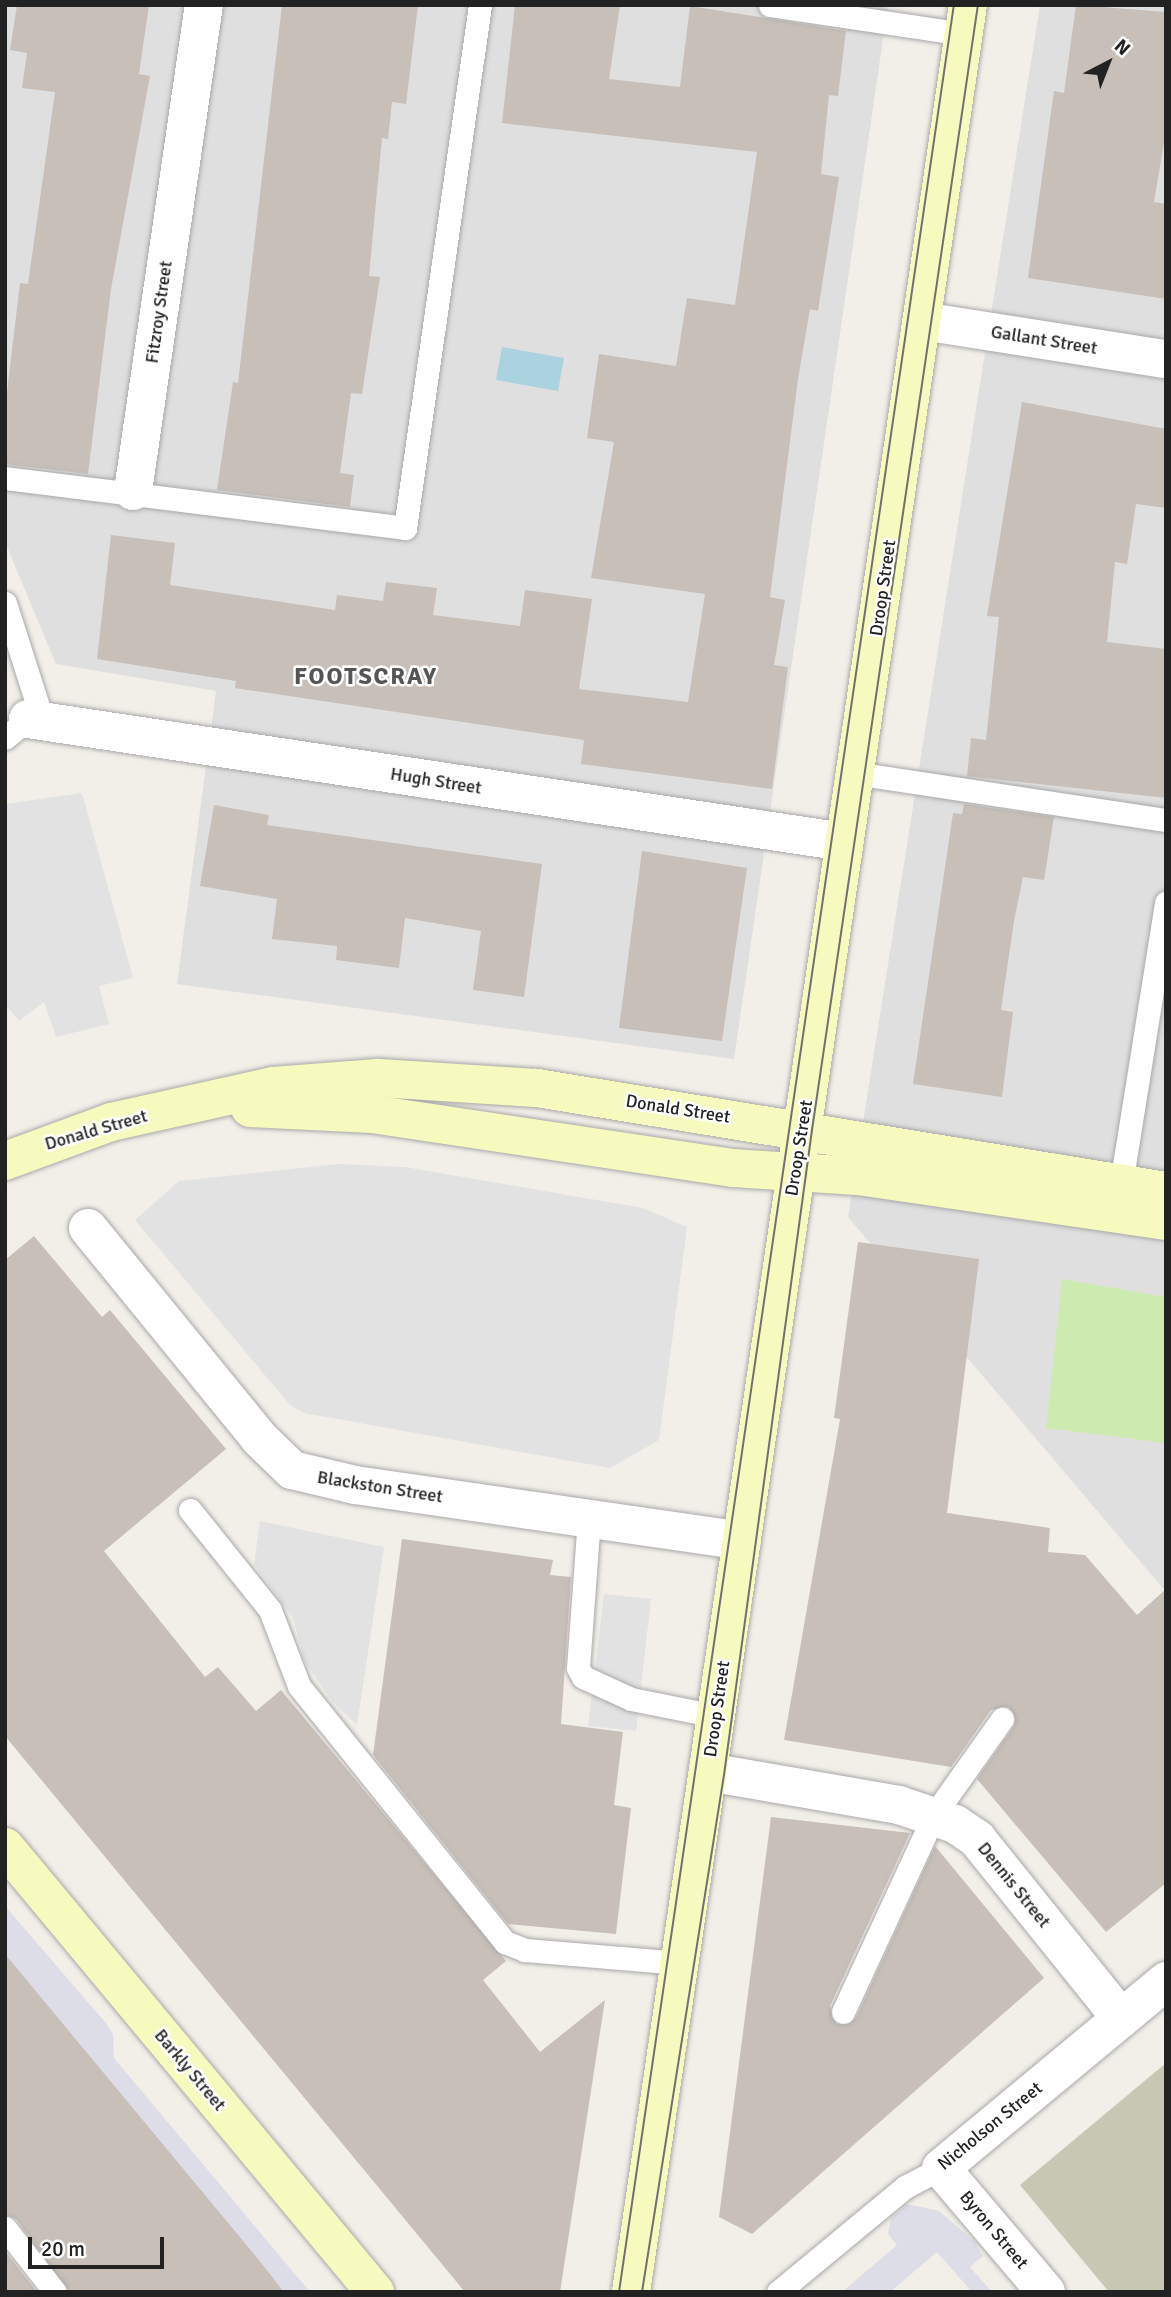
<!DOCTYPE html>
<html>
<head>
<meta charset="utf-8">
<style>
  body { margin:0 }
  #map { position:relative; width:1171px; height:2297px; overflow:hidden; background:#f2efe9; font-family:Signika,sans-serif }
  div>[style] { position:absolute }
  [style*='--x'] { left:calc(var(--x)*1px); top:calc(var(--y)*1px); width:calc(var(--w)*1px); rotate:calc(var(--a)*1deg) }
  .residential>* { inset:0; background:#e0dfdf }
  .construction>* { inset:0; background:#c7c7b4 }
  .grass>* { inset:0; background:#cdebb0 }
  .parking>* { inset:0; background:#e2e2e2 }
  .plaza>* { inset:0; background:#dddde8 }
  .water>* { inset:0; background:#aad3df }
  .building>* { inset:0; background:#c7bfb8 }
  .roads { filter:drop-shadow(0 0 2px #a9a9a9) drop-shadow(0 0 2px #a9a9a9) }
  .lane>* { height:23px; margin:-11.5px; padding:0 11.5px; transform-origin:11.5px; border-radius:11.5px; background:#fff }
  .street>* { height:38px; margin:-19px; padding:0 19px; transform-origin:19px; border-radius:19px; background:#fff }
  .secondary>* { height:38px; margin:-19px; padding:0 19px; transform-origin:19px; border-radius:19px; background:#f7fabf }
  .tram>* { height:2px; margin:-1px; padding:0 1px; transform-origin:1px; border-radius:1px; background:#707070 }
  span { translate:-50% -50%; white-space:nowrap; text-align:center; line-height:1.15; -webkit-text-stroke:5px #fff; paint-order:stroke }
  .street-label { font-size:18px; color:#222 }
  .district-label { font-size:24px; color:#555; font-weight:700; letter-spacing:2px }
  .frame { position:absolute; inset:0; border:7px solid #222; pointer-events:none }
  .north { position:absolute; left:1073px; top:28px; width:70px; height:70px; -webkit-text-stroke:5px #fff; paint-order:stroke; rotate:42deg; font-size:19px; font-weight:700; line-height:28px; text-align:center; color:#222 }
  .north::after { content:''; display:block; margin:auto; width:24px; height:32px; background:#222; clip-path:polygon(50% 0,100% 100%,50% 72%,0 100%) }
  .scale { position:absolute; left:28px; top:2237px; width:136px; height:32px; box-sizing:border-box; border:4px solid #222; border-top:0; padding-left:9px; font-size:21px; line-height:24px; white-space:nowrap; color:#222; -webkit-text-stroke:5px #fff; paint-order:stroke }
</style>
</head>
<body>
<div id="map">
  <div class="residential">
    <i style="clip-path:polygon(5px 5px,888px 5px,734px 1059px,177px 984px,216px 691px,56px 664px,5px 542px)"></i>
    <i style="clip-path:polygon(1040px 5px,1166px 5px,1166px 1592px,848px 1217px)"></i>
  </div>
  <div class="construction">
    <i style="clip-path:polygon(1166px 2063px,1166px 2292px,1109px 2292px,1020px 2185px)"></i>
  </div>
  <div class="grass">
    <i style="clip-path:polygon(1062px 1279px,1166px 1297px,1166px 1443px,1046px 1428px)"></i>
  </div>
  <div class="parking">
    <i style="clip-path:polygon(82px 793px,133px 978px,99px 986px,109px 1024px,56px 1037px,44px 1002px,19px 1021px,5px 1004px,5px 804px)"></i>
    <i style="clip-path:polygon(339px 1164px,405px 1167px,643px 1208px,687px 1227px,659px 1440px,610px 1468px,304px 1413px,290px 1405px,135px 1220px,179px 1181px)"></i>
    <i style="clip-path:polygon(260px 1521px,384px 1547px,357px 1725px,332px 1701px,305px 1662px,293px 1618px,254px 1564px)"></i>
    <i style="clip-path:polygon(604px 1594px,651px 1599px,636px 1731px,588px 1726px)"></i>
  </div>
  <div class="plaza">
    <i style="clip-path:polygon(5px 1906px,105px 2022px,113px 2034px,114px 2058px,310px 2292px,284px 2292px,5px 1955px)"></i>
    <i style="clip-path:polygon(907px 2204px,939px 2211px,974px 2241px,983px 2256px,970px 2267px,992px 2292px,972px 2292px,937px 2252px,890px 2292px,842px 2292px,897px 2245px,888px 2234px,891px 2218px)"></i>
  </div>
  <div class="water">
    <i style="clip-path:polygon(502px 347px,564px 358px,558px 391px,496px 380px)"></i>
  </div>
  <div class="building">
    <i style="clip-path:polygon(17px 5px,149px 5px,139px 74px,150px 76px,111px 289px,88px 474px,5px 464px,5px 409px,20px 283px,28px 284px,55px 92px,22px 88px,27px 53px,10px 50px)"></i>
    <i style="clip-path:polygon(282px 5px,418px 5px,406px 104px,392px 102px,388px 139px,382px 138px,369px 276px,380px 277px,362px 394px,351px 393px,340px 473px,354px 475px,350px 507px,217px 490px,233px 382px,238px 383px)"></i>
    <i style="clip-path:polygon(515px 5px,620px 5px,609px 79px,680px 87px,690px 6px,846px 31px,838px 96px,829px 95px,821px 174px,839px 177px,818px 311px,810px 309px,798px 379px,770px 597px,785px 600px,774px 665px,788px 667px,772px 789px,581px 764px,584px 740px,235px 688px,236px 681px,97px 659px,111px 535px,175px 543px,170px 585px,335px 610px,337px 595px,383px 601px,386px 582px,437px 588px,433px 615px,520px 626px,525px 590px,592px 599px,579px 689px,688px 702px,705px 594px,591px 578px,614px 442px,587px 438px,599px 354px,676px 366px,687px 298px,735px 305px,757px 152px,502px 123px)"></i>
    <i style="clip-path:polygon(1076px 5px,1166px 12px,1166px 131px,1154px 202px,1166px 204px,1166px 299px,1028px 278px,1054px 91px,1064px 93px)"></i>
    <i style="clip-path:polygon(1022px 402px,1166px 429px,1166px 508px,1136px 504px,1127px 564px,1115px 562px,1107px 642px,1166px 649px,1166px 798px,967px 776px,971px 738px,986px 740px,999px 617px,987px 616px)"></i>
    <i style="clip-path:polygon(964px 804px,1054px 817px,1044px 880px,1023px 877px,1014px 921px,1001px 1010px,1013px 1012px,1002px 1097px,913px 1084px,953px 813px,962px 814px)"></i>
    <i style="clip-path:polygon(214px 805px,269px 815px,267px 825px,542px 864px,524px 997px,473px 990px,481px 931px,405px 918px,399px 968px,336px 960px,337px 946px,272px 939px,277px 899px,200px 886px)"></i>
    <i style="clip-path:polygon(642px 851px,747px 868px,722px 1041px,619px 1028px)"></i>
    <i style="clip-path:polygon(34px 1236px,102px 1317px,110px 1310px,226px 1449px,104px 1551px,205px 1677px,218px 1667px,256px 1711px,281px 1690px,506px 1961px,483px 1980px,540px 2052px,605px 2000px,560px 2292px,465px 2292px,5px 1736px,5px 1260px)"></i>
    <i style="clip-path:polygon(858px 1242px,979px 1259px,947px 1513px,1050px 1528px,1048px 1552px,1085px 1555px,1137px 1615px,1166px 1589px,1166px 1883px,1106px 1932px,977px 1779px,1014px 1726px,1009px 1707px,991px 1710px,951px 1767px,784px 1740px,840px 1419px,834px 1418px)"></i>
    <i style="clip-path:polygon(402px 1539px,553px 1560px,550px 1575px,571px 1577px,561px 1724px,623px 1732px,614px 1805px,631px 1808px,616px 1934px,508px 1924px,373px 1755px)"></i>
    <i style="clip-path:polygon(771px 1817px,910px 1833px,830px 2006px,837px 2024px,856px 2018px,935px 1846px,1044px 1978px,752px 2234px,719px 2217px)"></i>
    <i style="clip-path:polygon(5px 1954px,258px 2259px,284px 2292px,69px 2292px,16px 2219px,5px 2214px)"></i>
    <i style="clip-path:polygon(5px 2251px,37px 2292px,5px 2292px)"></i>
  </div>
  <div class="roads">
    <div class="lane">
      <i style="--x:770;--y:5;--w:196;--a:8.5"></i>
      <i style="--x:5;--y:478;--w:403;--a:7.1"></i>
      <i style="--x:405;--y:528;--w:528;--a:-81.84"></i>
      <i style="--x:5;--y:603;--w:125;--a:72.3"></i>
      <i style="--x:5;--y:738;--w:30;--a:-40"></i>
      <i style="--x:855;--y:773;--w:315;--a:8.6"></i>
      <i style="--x:1121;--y:1184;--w:285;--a:-80.9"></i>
      <i style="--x:190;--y:1510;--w:128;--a:51.3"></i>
      <i style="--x:270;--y:1610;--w:81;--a:69.1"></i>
      <i style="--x:299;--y:1686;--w:329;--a:51.2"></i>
      <i style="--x:505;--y:1942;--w:22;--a:22"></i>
      <i style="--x:525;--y:1950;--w:156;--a:4.8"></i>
      <i style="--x:589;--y:1518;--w:150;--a:94.2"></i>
      <i style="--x:578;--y:1668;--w:10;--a:61"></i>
      <i style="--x:583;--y:1677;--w:53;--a:24.6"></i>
      <i style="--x:631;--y:1699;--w:87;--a:11.3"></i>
      <i style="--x:843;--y:2012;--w:217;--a:-65.2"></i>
      <i style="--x:934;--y:1815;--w:118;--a:-54.7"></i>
      <i style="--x:5;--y:2228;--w:81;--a:52"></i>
      <i style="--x:778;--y:2292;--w:165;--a:-39.6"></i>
      <i style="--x:905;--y:2187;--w:41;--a:-27.8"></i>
    </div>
    <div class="street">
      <i style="--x:922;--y:321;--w:247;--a:8.9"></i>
      <i style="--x:133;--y:491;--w:491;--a:-81.7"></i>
      <i style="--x:28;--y:719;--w:825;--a:8.57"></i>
      <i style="--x:88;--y:1228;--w:271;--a:50.8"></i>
      <i style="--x:259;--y:1438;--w:46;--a:44.1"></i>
      <i style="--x:292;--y:1470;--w:65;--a:13.4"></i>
      <i style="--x:355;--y:1485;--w:391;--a:8.2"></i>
      <i style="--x:708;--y:1772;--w:194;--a:9.8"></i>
      <i style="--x:899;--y:1805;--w:59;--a:18.7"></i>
      <i style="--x:955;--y:1824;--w:27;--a:34"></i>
      <i style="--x:977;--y:1839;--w:230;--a:51.2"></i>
      <i style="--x:1046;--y:2292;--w:162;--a:-130.3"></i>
      <i style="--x:941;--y:2168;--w:293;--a:-39.7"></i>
    </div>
    <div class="secondary">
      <i style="--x:250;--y:1108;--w:122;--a:2.8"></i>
      <i style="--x:372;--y:1114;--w:365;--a:8.5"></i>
      <i style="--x:733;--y:1168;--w:125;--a:3.7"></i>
      <i style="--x:858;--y:1176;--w:311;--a:8.3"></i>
      <i style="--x:5;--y:1161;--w:113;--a:-20.2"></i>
      <i style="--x:111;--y:1122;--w:166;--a:-12.5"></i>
      <i style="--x:273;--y:1086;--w:105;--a:-4.4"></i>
      <i style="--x:378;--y:1078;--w:159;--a:3.6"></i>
      <i style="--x:537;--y:1088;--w:637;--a:9.3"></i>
      <i style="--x:5;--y:1847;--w:579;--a:50.26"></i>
      <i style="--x:631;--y:2292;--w:2312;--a:-81.62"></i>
    </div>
  </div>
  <div class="tram">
    <i style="--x:619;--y:2292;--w:2311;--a:-81.67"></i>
    <i style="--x:642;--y:2292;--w:523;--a:-80.99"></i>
    <i style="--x:724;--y:1775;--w:651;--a:-82.23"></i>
    <i style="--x:812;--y:1130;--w:1137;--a:-81.61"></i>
  </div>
  <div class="street-label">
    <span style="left:159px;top:312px;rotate:-82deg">Fitzroy Street</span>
    <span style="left:1044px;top:340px;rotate:9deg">Gallant Street</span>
    <span style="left:883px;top:588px;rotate:-82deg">Droop Street</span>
    <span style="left:436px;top:781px;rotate:9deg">Hugh Street</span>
    <span style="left:678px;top:1109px;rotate:9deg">Donald Street</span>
    <span style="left:96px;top:1130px;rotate:-16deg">Donald Street</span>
    <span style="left:799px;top:1148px;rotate:-81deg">Droop Street</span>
    <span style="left:380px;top:1487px;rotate:9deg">Blackston Street</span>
    <span style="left:717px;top:1709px;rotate:-82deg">Droop Street</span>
    <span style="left:1014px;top:1885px;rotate:51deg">Dennis Street</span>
    <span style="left:190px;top:2070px;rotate:50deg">Barkly Street</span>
    <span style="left:990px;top:2126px;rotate:-39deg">Nicholson Street</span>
    <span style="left:994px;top:2230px;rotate:50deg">Byron Street</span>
  </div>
  <div class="district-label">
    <span style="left:366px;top:677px">FOOTSCRAY</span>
  </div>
  <div class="frame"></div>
  <div class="north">N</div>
  <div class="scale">20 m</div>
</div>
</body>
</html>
